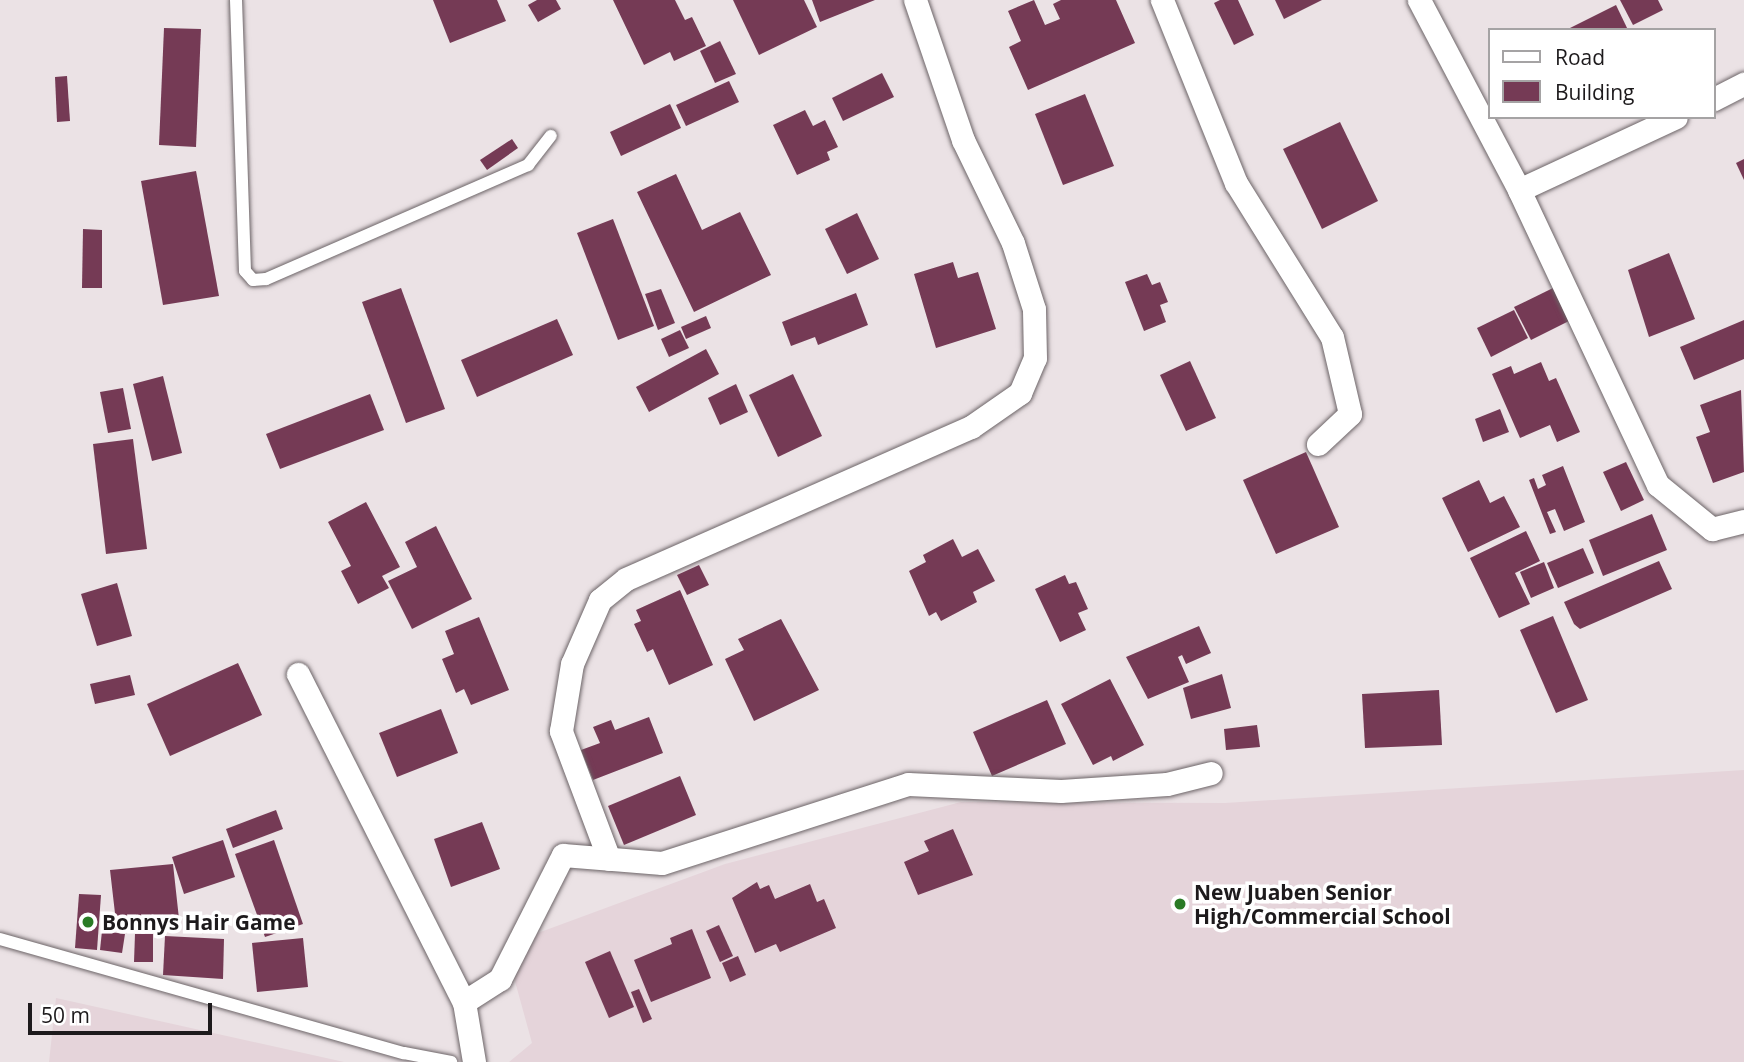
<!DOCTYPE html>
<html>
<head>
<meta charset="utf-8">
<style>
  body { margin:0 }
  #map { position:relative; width:1744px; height:1062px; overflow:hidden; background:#ebe2e5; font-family:"Open Sans",sans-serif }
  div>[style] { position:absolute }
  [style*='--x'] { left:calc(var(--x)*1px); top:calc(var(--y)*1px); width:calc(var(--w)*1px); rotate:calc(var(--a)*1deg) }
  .built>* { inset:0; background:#e5d4da }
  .building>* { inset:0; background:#753a55 }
  .roads { filter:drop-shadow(0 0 2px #6c6467) drop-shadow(0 0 2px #6c6467) }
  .service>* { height:12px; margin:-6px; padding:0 6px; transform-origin:6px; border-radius:6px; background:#fff }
  .minor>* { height:23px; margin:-11.5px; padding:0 11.5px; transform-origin:11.5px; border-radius:11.5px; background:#fff }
  .dots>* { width:19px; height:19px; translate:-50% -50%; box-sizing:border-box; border:4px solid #fff; border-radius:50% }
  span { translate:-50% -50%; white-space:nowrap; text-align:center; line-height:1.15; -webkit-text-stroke:7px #fff; paint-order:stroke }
  .poi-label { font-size:21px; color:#1d1a1c; font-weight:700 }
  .left { translate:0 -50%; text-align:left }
  .legend { position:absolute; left:1488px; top:28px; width:228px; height:91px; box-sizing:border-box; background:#fff; border:2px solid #a5a3a4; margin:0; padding:9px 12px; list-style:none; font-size:21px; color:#1d1a1c }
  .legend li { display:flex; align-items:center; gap:14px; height:35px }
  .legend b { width:35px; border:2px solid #a5a3a4 }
  .scale { position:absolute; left:28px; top:1003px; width:184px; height:32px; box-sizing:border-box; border:4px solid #1d1a1c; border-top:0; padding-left:9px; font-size:21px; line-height:24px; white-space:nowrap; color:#1d1a1c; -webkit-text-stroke:5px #fff; paint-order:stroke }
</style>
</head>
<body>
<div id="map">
  <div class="built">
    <i style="clip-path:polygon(1744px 770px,1744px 1062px,509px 1062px,532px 1043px,505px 945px,725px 864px,961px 802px,1225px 803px)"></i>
    <i style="clip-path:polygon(56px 998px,344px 1062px,49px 1062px)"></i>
  </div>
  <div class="building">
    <i style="clip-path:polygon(433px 0,497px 0,506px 21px,450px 43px)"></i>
    <i style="clip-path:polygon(537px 0,556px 0,561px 9px,538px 22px,528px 5px)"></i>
    <i style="clip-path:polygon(613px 0,675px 0,685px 20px,692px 17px,706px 46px,674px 61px,670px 52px,644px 65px)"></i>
    <i style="clip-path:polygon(733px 0,804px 0,817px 27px,759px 55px)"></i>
    <i style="clip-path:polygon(812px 0,875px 0,820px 22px)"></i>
    <i style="clip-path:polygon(1034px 0,1045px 25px,1060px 19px,1053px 4px,1061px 0,1116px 0,1135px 43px,1028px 90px,1009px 47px,1021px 41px,1008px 11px)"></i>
    <i style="clip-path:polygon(1220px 0,1238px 0,1254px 35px,1234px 45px,1214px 3px)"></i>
    <i style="clip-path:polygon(1275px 0,1322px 0,1284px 19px)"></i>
    <i style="clip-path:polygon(1620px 0,1658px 0,1663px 10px,1633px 25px)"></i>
    <i style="clip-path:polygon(1616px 5px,1628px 30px,1571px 30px,1570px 28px)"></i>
    <i style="clip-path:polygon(164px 28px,201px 29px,196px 147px,159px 145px)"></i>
    <i style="clip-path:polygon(720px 41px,736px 74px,715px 83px,700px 51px)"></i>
    <i style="clip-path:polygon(882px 73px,894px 97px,843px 121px,832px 98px)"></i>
    <i style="clip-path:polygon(67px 76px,70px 121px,57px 122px,55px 77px)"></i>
    <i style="clip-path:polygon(729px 81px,739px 102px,686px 126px,676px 105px)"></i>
    <i style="clip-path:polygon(1085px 94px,1114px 166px,1063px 185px,1035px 114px)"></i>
    <i style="clip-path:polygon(670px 104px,681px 128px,621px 156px,610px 132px)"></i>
    <i style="clip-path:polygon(805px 110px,813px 126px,825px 120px,838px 147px,827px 152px,830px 160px,797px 175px,773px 125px)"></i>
    <i style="clip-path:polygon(1340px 122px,1378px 201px,1322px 229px,1283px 149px)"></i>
    <i style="clip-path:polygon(512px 139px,518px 148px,487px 170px,480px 160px)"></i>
    <i style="clip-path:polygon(1744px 159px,1744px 180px,1736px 163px)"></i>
    <i style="clip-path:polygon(196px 171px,219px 296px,163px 305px,141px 181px)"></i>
    <i style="clip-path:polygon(676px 174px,702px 230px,740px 212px,771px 275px,694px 312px,637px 192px)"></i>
    <i style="clip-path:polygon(857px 213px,879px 259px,847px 274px,825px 229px)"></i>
    <i style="clip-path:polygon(613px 219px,654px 326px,618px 340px,577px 233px)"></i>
    <i style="clip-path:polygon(83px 229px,102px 230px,102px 288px,82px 288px)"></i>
    <i style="clip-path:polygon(1669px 253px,1695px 319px,1649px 337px,1628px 270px)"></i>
    <i style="clip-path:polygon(953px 262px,958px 278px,978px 272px,996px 329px,936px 348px,914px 274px)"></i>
    <i style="clip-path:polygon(1147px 274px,1152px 285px,1160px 282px,1168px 302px,1160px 305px,1166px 322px,1144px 331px,1125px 282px)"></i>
    <i style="clip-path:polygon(401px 288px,445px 409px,406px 423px,362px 302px)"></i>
    <i style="clip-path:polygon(1553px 288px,1569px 321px,1531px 340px,1514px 307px)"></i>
    <i style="clip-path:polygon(661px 289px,675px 323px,658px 330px,645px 294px)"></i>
    <i style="clip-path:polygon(856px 293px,868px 325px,818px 345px,815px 337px,791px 346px,782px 322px)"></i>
    <i style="clip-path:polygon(1514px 310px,1528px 338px,1491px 357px,1477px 328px)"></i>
    <i style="clip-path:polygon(706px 316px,711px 328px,686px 339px,681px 327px)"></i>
    <i style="clip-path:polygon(557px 319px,573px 355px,477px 397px,461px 360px)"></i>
    <i style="clip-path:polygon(1744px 320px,1744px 359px,1694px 380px,1680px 347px)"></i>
    <i style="clip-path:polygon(680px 330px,689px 348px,669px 357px,661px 339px)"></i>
    <i style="clip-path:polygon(706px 349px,719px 374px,649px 412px,636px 387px)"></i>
    <i style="clip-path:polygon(1190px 361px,1216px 418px,1186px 431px,1160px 375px)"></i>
    <i style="clip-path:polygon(1541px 362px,1549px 381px,1556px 378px,1580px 432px,1557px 442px,1550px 425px,1520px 438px,1492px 374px,1511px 366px,1514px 374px)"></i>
    <i style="clip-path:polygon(793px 374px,822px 436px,778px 457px,749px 395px)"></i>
    <i style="clip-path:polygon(163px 376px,182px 453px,152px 461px,133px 384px)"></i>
    <i style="clip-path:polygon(736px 384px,748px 412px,720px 425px,708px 398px)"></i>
    <i style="clip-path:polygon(123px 388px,131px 429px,108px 433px,100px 392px)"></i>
    <i style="clip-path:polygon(1741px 390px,1744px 472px,1713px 483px,1696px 437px,1710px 432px,1700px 405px)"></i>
    <i style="clip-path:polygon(370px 394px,384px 430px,280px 469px,266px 434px)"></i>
    <i style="clip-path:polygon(1500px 409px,1509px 432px,1483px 442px,1475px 419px)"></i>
    <i style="clip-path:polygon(133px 439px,147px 549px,106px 554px,93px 444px)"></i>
    <i style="clip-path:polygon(1306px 452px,1339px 527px,1276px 554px,1243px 480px)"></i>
    <i style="clip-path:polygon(1626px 462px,1644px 500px,1621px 511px,1603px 472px)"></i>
    <i style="clip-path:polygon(1563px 466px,1585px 522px,1564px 531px,1555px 509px,1547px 512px,1556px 532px,1550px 534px,1529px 480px,1534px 478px,1538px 489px,1546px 485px,1542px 475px)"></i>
    <i style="clip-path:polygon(1479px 480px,1490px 503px,1504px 496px,1520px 527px,1468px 552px,1442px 498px)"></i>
    <i style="clip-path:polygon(366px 502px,400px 567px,382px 576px,389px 588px,358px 604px,341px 571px,351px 566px,328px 522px)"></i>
    <i style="clip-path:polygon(1652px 514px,1667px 550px,1603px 576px,1589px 540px)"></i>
    <i style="clip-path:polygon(436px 526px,472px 599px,412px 629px,388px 581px,417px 567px,405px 542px)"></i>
    <i style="clip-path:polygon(1526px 531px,1540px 561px,1515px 573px,1530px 604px,1499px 618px,1470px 558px)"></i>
    <i style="clip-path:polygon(953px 539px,962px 557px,978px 549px,995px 581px,973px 592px,977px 602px,941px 621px,936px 612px,929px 616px,909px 571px,926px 562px,923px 555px)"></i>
    <i style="clip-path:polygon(1583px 548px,1594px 573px,1558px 588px,1547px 563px)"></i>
    <i style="clip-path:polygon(1659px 561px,1672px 589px,1580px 629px,1574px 624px,1564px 602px)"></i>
    <i style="clip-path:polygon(1544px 562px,1554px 588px,1531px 598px,1520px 572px)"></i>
    <i style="clip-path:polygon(699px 565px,709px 585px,687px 595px,677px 575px)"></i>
    <i style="clip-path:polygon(1065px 575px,1069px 584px,1076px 582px,1088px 609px,1078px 613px,1086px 630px,1060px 642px,1035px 589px)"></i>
    <i style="clip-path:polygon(117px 583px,132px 636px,97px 646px,81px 594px)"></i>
    <i style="clip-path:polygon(680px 590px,713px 665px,669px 685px,653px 649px,647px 652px,634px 624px,641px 621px,636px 610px)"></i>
    <i style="clip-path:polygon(1553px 616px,1588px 700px,1556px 713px,1520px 630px)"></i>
    <i style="clip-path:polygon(479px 617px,509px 690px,471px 705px,464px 689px,456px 693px,442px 659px,454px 654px,445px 631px)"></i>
    <i style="clip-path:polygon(781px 619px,819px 690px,754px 721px,725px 659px,744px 650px,738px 639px)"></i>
    <i style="clip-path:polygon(1199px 626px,1211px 653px,1186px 664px,1182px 655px,1178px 657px,1189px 682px,1148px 699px,1126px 657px)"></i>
    <i style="clip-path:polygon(238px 663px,262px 715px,170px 756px,147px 704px)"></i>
    <i style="clip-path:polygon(1222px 674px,1231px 708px,1191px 719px,1183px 688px)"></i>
    <i style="clip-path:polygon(130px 675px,135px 695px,95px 704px,90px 684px)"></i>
    <i style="clip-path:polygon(1110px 679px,1144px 745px,1113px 761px,1111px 756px,1093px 765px,1061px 704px)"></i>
    <i style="clip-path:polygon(1439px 690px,1442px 745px,1365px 748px,1362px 694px)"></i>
    <i style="clip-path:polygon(1047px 700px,1066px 744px,992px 776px,973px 732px)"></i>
    <i style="clip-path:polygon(441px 709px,458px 753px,397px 777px,379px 733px)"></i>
    <i style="clip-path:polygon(649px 717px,663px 753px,593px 780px,581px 750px,600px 743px,593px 727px,611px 720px,615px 730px)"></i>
    <i style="clip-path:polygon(1257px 725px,1260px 747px,1226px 750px,1224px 729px)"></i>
    <i style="clip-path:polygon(680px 776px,696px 815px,624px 845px,608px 806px)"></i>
    <i style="clip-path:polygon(276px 810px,283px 829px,233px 848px,226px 829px)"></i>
    <i style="clip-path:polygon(482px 822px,500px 869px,451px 887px,434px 839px)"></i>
    <i style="clip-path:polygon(953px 829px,973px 875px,918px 895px,904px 862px,929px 851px,924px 841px)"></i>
    <i style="clip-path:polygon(223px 840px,235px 877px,184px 894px,172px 857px)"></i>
    <i style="clip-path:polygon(274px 840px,303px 924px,265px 937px,235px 854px)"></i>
    <i style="clip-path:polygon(173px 864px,180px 928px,146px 931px,145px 919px,116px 922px,110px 870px)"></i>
    <i style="clip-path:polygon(757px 882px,760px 889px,769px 885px,775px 899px,810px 884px,817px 902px,824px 899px,836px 928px,780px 952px,776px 944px,755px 953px,732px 898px)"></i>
    <i style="clip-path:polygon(79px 894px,101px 895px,97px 950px,75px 948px)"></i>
    <i style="clip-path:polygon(719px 925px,733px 956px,720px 962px,706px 931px)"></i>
    <i style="clip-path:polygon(692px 929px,711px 978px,651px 1002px,634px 960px,672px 944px,670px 938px)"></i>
    <i style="clip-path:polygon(102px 931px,125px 934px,122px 953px,100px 950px)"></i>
    <i style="clip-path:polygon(135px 934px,153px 934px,153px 962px,134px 962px)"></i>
    <i style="clip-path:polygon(165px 936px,224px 939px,223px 979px,163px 975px)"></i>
    <i style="clip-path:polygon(303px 938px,308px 987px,257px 992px,252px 943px)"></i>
    <i style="clip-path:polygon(610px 951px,634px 1007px,609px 1018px,585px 962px)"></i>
    <i style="clip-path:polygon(738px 956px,746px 975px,730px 982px,722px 963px)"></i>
    <i style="clip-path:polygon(639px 989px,652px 1019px,643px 1023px,631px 992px)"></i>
  </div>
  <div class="roads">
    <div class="service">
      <i style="--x:236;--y:0;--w:271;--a:88.1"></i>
      <i style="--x:245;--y:271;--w:12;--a:48"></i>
      <i style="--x:253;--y:280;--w:13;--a:-4"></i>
      <i style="--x:266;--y:279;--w:286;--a:-23.5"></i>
      <i style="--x:528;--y:165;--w:37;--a:-52"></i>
      <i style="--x:0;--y:939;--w:420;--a:15.8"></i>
      <i style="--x:404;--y:1053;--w:48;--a:10.8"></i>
    </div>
    <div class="minor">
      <i style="--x:1162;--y:0;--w:197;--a:68"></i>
      <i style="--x:1236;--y:183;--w:181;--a:58.1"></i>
      <i style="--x:1332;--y:337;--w:79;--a:76.8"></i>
      <i style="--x:1350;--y:414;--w:44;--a:136.8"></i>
      <i style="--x:1419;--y:0;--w:215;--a:62.2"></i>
      <i style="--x:1519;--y:190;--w:326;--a:64.8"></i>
      <i style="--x:1658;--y:485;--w:70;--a:39.2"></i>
      <i style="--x:1712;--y:529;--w:33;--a:-14"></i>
      <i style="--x:1714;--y:99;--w:34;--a:-27"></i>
      <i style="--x:1519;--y:190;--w:173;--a:-24.9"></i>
      <i style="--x:298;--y:674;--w:368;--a:63.2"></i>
      <i style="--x:464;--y:1002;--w:61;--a:80.5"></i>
      <i style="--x:609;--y:859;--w:137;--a:-110.6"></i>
      <i style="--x:561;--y:731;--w:68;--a:-80.7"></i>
      <i style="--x:572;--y:664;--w:70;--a:-66.4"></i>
      <i style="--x:600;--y:600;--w:33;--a:-39"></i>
      <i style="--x:626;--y:579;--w:377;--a:-23.8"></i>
      <i style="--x:971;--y:427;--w:60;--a:-34.8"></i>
      <i style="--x:1020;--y:393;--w:38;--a:-67"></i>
      <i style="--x:1035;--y:358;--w:49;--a:-91.2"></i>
      <i style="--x:1034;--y:309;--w:69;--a:-107.7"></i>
      <i style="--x:1013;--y:243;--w:114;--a:-115.9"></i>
      <i style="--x:963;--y:140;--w:148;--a:-108.9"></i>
      <i style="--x:464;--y:1002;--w:43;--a:-32.6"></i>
      <i style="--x:500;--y:979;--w:139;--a:-63.1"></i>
      <i style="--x:563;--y:855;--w:99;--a:4.6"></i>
      <i style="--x:662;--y:863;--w:258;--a:-17.8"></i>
      <i style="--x:908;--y:784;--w:153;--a:2.6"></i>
      <i style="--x:1061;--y:791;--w:106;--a:-3.8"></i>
      <i style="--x:1167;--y:784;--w:45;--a:-14"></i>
    </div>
  </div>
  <div class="dots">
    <i style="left:1180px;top:904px;background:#2a7b25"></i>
    <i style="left:88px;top:922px;background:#2a7b25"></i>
  </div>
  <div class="poi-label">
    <span class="left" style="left:1194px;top:904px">New Juaben Senior<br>High/Commercial School</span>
    <span class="left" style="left:102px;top:922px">Bonnys Hair Game</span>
  </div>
  <ul class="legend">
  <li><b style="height:9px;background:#fff"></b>Road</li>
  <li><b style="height:19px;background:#753a55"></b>Building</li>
  </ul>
  <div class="scale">50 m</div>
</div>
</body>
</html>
